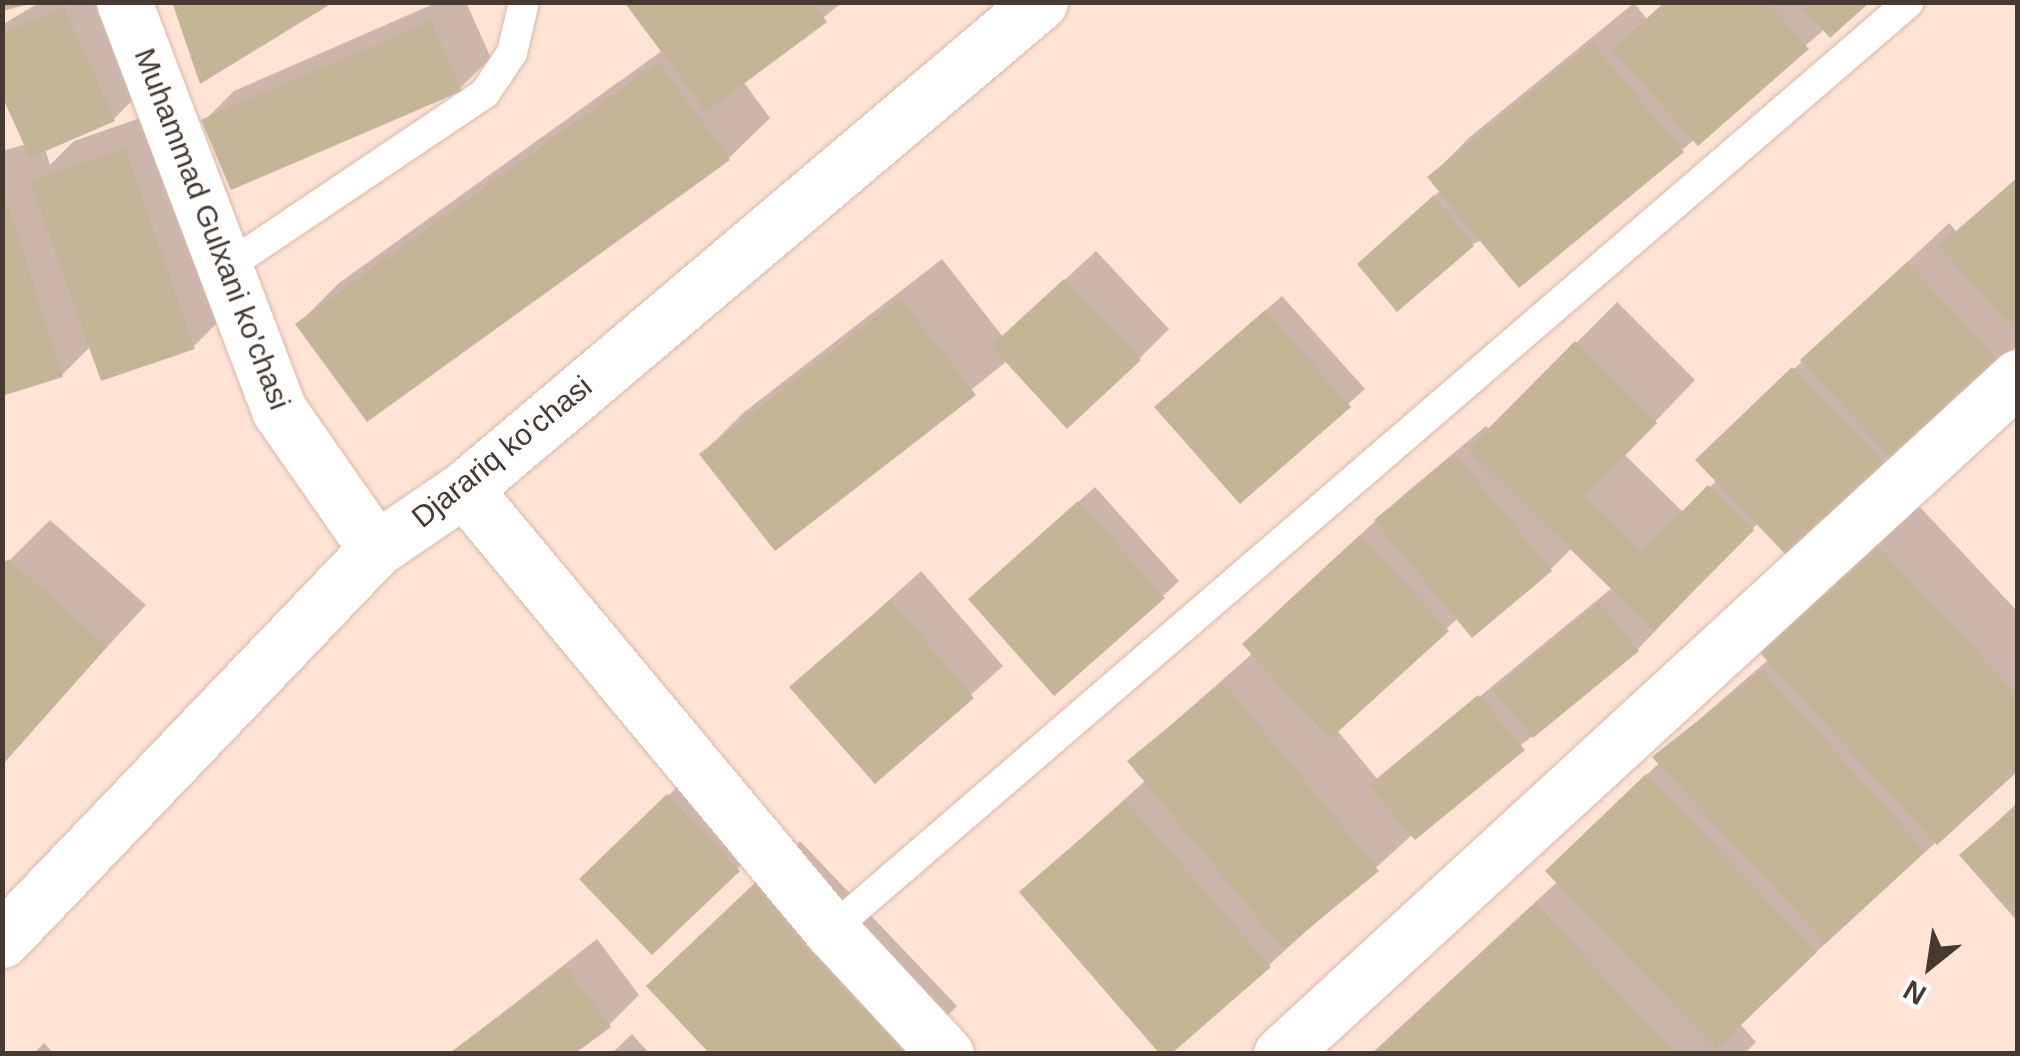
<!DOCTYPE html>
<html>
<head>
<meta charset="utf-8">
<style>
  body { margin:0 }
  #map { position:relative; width:2020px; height:1056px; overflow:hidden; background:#ffe4d6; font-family:Helvetica,sans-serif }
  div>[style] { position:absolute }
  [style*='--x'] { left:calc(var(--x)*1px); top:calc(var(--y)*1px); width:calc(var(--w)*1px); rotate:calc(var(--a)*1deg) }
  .shadow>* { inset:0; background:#0003 }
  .building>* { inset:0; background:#c4b597 }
  .roads { filter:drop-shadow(0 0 2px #d8b8a7) drop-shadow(0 0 2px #d8b8a7) }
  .service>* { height:30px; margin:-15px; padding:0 15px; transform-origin:15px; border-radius:15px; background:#fff }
  .minor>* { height:55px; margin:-27.5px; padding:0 27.5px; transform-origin:27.5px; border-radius:27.5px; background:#fff }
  span { translate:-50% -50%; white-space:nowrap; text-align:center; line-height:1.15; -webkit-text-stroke:9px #fff; paint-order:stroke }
  .street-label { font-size:30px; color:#463932 }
  .frame { position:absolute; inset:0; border:5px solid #463932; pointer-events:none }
  .north { position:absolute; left:1880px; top:916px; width:100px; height:100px; -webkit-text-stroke:8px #fff; paint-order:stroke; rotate:210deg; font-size:28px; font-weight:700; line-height:40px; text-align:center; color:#463932 }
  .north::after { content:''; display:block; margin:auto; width:35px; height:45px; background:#463932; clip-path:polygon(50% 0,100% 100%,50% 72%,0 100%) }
</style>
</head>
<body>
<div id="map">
  <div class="shadow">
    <i style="clip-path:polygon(40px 2px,105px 2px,144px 88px,114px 119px,45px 149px,50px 165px,74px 141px,166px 109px,234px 306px,194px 346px,91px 346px,62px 375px,2px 393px,2px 151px,27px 144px,2px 90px,2px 25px)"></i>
    <i style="clip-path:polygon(438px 2px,466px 2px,491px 58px,460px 88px,204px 121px,234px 91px)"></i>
    <i style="clip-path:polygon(628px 2px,843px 2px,743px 81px,770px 118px,729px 158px,298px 324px,339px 283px,663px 50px)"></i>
    <i style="clip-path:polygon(1666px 2px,1866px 2px,1825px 29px,1682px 150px,1473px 244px,1376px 248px,1441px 190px,1430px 177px,1471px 136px,1634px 3px,1647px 19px)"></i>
    <i style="clip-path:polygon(evenodd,2018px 179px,2018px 344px,1792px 557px,1759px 522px,1638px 649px,1413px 834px,1269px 965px,1022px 892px,1146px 780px,1130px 761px,1253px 653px,1245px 644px,1286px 603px,1408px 491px,1486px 426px,1490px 430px,1617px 302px,1695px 380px,1624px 454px,1684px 513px,1717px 480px,1729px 430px,1949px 223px,1957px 232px,2018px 179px,1572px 548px,1613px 587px,1378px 780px,1337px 730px,1458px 618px,1551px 569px,1572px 548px)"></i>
    <i style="clip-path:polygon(1096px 251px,1169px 329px,1139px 359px,1007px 361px,776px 548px,702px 454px,743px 413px,942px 259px,1003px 337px)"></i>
    <i style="clip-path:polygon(1282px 296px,1365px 389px,1240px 501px,1173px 392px)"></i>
    <i style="clip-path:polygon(1095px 487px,1179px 581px,1163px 596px,987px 584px)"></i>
    <i style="clip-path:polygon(1919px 506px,2018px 612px,2018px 767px,1739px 1023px,1756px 1042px,1744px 1054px,1371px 1054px,1558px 881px,1589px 831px,1660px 762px,1656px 757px,1769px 659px,1763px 653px)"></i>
    <i style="clip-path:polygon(50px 520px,146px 605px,4px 758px,2px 568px)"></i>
    <i style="clip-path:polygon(921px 571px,1003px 666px,875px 781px,793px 687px)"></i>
    <i style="clip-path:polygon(699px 766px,768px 839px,652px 951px,613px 849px)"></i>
    <i style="clip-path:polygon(2018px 802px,2018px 918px,1962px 855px)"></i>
    <i style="clip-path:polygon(800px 841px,957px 1006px,910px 1054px,690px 945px)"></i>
    <i style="clip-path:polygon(597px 939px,639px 995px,609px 1025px,570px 1054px,450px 1054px)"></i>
    <i style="clip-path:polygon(632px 1034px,650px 1054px,611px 1054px)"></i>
    <i style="clip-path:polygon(44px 1043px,54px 1054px,33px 1054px)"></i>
  </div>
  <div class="building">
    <i style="clip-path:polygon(2px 2px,29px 2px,29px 4px,2px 11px)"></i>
    <i style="clip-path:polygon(172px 2px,334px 2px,200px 84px)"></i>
    <i style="clip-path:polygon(624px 2px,813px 2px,827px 22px,706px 112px)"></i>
    <i style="clip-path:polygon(1665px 2px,1768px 2px,1809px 49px,1698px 146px,1612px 49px)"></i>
    <i style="clip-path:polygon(1798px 2px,1870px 2px,1830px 38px)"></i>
    <i style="clip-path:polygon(64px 7px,115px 121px,30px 158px,2px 96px,2px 34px)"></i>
    <i style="clip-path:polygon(431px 21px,462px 91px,231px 190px,201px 120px)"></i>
    <i style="clip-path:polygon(1592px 42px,1684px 152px,1519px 288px,1427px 177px)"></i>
    <i style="clip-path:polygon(659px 62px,730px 160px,367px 422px,295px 324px)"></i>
    <i style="clip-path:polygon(125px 148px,195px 349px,101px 381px,30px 181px)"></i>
    <i style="clip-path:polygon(2018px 177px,2018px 334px,1939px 246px)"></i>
    <i style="clip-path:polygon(2px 185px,63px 377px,2px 396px)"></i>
    <i style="clip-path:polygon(1434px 195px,1474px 246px,1397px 312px,1357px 264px)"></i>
    <i style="clip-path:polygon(1907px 262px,2002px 364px,1895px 462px,1800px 360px)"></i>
    <i style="clip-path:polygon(1064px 279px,1141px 360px,1067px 429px,991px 346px)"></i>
    <i style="clip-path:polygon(900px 298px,976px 395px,775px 551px,699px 454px)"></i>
    <i style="clip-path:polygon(1265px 310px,1351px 407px,1240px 504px,1154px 407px)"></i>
    <i style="clip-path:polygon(1575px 341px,1657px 423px,1585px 496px,1642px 552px,1708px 485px,1754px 530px,1654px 631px,1468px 449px)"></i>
    <i style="clip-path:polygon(1792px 367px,1889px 468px,1792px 561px,1695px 460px)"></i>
    <i style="clip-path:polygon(1455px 454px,1552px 571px,1472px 638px,1374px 520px)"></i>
    <i style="clip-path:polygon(1078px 501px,1165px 598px,1054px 696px,968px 599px)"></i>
    <i style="clip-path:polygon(1360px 535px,1449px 631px,1330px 739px,1242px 644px)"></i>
    <i style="clip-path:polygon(1877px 545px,2018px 696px,2018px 771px,1937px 845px,1760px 653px)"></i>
    <i style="clip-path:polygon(8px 559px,107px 647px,5px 762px,2px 565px)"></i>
    <i style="clip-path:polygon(890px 600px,974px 698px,875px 784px,789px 687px)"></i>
    <i style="clip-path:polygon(1599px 602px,1639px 651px,1533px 738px,1493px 690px)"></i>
    <i style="clip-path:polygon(1762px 670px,1925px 851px,1826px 943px,1652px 757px)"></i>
    <i style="clip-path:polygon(1223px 682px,1379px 871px,1284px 949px,1127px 761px)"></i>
    <i style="clip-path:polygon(1478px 695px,1525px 750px,1415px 840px,1369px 785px)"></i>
    <i style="clip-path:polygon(1646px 774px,1817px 952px,1716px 1049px,1545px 871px)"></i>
    <i style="clip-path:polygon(667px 794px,740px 871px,652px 955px,579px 879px)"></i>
    <i style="clip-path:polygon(1125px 800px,1271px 967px,1171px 1054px,1160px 1054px,1019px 892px)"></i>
    <i style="clip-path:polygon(2018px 804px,2018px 922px,1959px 855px)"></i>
    <i style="clip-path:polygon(758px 880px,914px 1054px,710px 1054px,646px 986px)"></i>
    <i style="clip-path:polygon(1536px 903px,1675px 1054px,1372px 1054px)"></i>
    <i style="clip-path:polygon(565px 967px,611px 1027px,574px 1054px,448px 1054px)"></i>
  </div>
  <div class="roads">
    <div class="service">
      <i style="--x:225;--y:268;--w:313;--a:-33.9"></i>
      <i style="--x:485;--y:93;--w:48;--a:-56"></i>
      <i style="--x:512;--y:53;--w:52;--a:-76.8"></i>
      <i style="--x:831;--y:930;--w:1422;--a:-40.72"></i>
    </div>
    <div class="minor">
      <i style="--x:124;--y:2;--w:436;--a:69.2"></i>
      <i style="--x:279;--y:410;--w:169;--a:55.1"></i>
      <i style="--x:464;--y:489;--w:574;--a:50.23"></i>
      <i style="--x:831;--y:930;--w:169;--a:47.2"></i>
      <i style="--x:2;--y:940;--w:541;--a:-46.27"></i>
      <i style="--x:376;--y:549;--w:107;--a:-34.3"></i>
      <i style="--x:464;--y:489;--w:754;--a:-40.21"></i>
      <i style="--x:1281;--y:1054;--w:1001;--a:-42.57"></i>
    </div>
  </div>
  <div class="street-label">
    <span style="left:212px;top:229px;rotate:69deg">Muhammad Gulxani ko'chasi</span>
    <span style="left:502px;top:452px;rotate:-39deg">Djarariq ko'chasi</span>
  </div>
  <div class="frame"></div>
  <div class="north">N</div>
</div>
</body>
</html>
